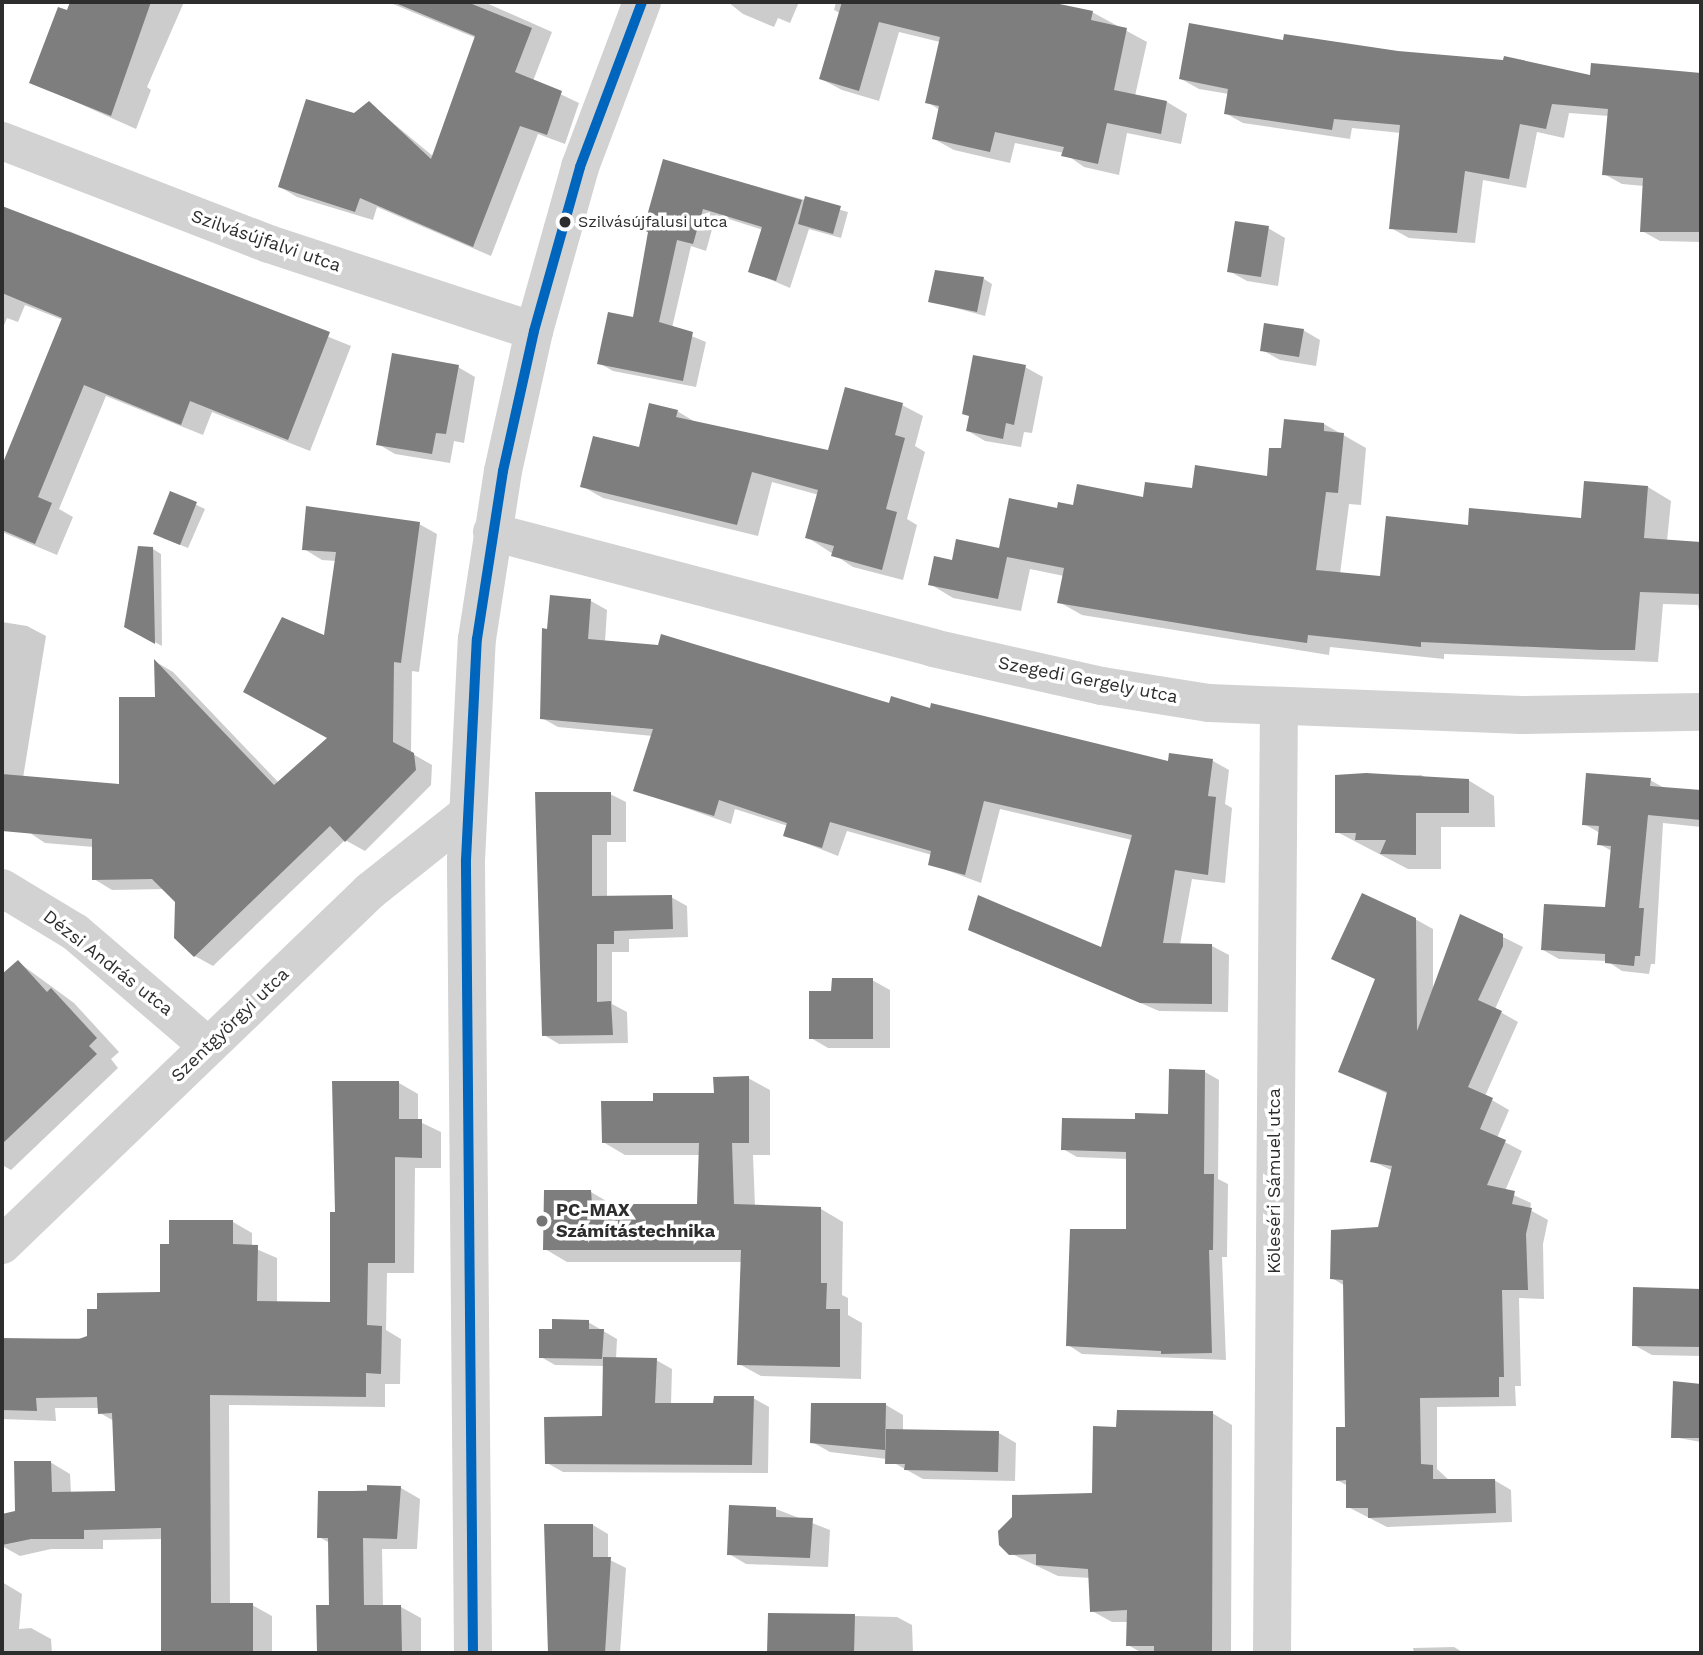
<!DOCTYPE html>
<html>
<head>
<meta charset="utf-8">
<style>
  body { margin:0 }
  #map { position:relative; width:1703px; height:1655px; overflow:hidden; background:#fff; font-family:"Work Sans",sans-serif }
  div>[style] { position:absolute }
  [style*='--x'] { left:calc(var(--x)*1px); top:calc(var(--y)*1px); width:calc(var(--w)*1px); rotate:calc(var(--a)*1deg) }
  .shadow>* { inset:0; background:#0003 }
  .building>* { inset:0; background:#7e7e7e }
  .minor>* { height:38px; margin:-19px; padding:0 19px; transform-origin:19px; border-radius:19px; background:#d2d2d2 }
  .bus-1>* { height:10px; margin:-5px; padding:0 5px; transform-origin:5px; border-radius:5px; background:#0065bd }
  .dots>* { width:19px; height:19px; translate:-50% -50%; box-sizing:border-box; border:4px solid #fff; border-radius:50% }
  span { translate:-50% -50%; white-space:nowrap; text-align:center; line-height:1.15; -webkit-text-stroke:7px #fff; paint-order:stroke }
  .bus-label { font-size:16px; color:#2d2d2d }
  .left { translate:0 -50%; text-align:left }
  .street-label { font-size:18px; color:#2d2d2d }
  .poi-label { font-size:18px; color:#2d2d2d; font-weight:700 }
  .frame { position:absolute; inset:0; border:4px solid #2d2d2d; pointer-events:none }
</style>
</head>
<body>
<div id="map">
  <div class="shadow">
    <i style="clip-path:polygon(72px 2px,184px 2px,147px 87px,151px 90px,136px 129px,31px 82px)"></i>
    <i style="clip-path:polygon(388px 2px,484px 2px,552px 32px,533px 81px,579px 103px,565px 144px,538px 134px,491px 256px,377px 207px,373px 220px,297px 197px,280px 187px,369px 103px,434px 157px,476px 38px)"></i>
    <i style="clip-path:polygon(728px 2px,799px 2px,790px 23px,778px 18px,774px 27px,743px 14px)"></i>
    <i style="clip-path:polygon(836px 2px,1037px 2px,1092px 12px,1147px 42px,1135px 96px,1167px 102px,1187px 114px,1181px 144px,1127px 133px,1119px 175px,1084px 167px,1064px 153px,1015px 143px,1010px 163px,954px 150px,934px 139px,940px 110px,927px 102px,940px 42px,899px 32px,879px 101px,842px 90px,821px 79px,840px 13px,834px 10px)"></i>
    <i style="clip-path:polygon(1285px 42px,1592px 77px,1699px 75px,1701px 68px,1701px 242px,1660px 241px,1642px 231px,1644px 186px,1622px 184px,1604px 174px,1609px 116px,1569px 113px,1564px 138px,1537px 132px,1526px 188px,1483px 180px,1475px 243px,1409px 238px,1391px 228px,1401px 133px,1352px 128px,1350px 139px,1243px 123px,1225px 113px,1229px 94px,1199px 89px,1181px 79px)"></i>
    <i style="clip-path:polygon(665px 161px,848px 212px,841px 238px,809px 229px,790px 288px,750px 271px,763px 230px,716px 215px,706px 251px,691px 246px,672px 328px,706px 342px,696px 387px,613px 371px,599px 363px,634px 319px)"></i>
    <i style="clip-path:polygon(2px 208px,67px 235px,69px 231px,351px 346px,310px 451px,212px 412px,203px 435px,106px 396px,59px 509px,73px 517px,57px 555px,2px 532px,2px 469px,63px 320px,25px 305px,18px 322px,7px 318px,2px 330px)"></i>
    <i style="clip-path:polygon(1268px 228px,1285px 238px,1278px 286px,1247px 281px,1229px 271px)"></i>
    <i style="clip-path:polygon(984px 279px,992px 284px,985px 316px,930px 301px)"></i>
    <i style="clip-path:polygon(1303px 330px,1320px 340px,1316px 366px,1280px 360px,1262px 350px)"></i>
    <i style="clip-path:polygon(458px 367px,475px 377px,464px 443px,454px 441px,450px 463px,395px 454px,378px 444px)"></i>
    <i style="clip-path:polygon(1025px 367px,1043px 377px,1032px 433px,1024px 432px,1021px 447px,985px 441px,968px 431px)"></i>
    <i style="clip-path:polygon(902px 405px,923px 416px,915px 446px,925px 452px,907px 519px,917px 525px,903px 580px,853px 567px,807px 537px,819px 495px,772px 482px,758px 536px,603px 498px,582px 486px,641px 449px,677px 411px,697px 423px,830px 452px)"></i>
    <i style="clip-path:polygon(1324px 424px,1366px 448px,1361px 505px,1349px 504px,1340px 574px,1382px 578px,1469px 527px,1583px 520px,1648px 487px,1671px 501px,1667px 541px,1701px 544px,1701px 623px,1698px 605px,1663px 604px,1658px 662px,1444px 654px,1444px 659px,1330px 647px,1329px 655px,1082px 615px,1059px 602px,1064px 576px,1030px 569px,1021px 611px,953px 598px,930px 584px,953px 562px,1000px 550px,1058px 510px,1268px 478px,1283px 450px)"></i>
    <i style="clip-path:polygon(171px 493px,205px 509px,188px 548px,163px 538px)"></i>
    <i style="clip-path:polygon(419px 524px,437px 534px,419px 672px,412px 671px,411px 753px,432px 765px,431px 785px,365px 851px,345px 840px,213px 966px,195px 956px,177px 901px,165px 889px,112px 890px,94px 879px,94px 847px,45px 843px,27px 831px,2px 827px,2px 622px,27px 626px,46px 636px,23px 778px,121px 786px,156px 698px,156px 662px,173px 672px,279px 783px,329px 738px,325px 637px,336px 561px,322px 560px,304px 549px)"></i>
    <i style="clip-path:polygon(153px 549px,161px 554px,162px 646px,126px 626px)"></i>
    <i style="clip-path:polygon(591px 601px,607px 610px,605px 642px,1170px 763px,1213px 761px,1229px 770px,1225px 804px,1232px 808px,1225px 883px,1192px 879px,1180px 945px,1212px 946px,1229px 955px,1228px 1012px,1159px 1011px,970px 929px,1102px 949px,1132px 840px,1000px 809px,981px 883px,930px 864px,932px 855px,847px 831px,838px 856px,785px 835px,788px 826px,735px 809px,731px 824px,635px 790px,653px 736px,558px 727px,542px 718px,549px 631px)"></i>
    <i style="clip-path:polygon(1421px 775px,1430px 780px,1468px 780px,1494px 796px,1495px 827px,1441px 827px,1441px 869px,1408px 869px,1337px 832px,1337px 777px)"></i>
    <i style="clip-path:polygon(1650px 780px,1666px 789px,1701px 792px,1701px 827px,1663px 823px,1655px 964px,1651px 964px,1649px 974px,1622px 971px,1607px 961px,1559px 959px,1543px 950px,1606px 909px,1612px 851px,1599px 844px,1600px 833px,1584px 824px)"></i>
    <i style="clip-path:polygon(537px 793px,610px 794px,626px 802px,626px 842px,607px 842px,607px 898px,671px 897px,687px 906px,688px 937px,629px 939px,629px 952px,612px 952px,612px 1004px,627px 1012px,628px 1043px,559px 1044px,544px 1035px)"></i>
    <i style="clip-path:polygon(1461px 916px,1523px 947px,1495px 1009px,1518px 1022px,1485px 1096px,1509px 1110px,1497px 1138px,1522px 1151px,1505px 1191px,1531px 1203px,1530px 1210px,1548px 1220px,1543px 1244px,1544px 1299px,1519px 1298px,1521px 1386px,1515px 1386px,1516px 1406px,1437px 1407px,1437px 1469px,1450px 1481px,1494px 1480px,1511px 1490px,1512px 1522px,1387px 1527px,1348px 1507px,1348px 1486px,1337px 1480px,1347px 1428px,1345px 1286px,1332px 1278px,1379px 1228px,1393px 1171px,1372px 1161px,1388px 1094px,1340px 1072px,1377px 980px,1333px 958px,1415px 919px,1433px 929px,1433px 992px)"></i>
    <i style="clip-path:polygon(18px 962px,74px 1003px,119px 1052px,111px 1059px,118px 1068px,11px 1170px,2px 1165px,2px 1049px,16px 1036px,14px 1024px,2px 1009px,2px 976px)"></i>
    <i style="clip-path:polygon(872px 980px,890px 990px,890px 1048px,828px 1048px,811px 1038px,833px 992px)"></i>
    <i style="clip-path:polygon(1205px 1072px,1219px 1080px,1218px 1179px,1228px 1184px,1227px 1257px,1222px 1257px,1226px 1360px,1082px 1354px,1068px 1345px,1127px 1231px,1127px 1159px,1077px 1157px,1063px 1149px,1137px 1121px,1170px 1116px)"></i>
    <i style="clip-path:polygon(748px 1078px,770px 1090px,770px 1155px,753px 1155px,755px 1206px,821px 1209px,843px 1222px,842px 1295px,848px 1298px,848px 1315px,862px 1323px,861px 1379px,761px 1376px,739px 1364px,742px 1262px,567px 1262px,545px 1249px,591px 1192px,613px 1205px,699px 1206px,700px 1155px,625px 1155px,603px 1142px,654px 1103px,715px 1095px)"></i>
    <i style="clip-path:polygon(399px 1083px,418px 1094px,418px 1121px,441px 1132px,441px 1168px,415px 1168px,414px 1273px,387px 1273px,386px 1330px,401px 1339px,400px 1384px,385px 1384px,385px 1407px,229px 1405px,230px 1605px,252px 1605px,272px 1616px,272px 1653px,163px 1653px,163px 1539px,103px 1540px,103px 1549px,51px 1549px,20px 1556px,2px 1546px,2px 1515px,16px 1512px,50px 1462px,70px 1474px,71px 1494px,116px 1492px,114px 1421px,100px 1413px,99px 1408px,55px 1408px,56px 1421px,2px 1419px,2px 1340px,89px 1338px,99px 1310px,162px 1294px,170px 1246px,233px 1222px,252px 1233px,252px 1247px,277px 1258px,277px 1303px,332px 1304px,337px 1213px)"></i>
    <i style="clip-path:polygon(1701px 1291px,1701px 1356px,1652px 1355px,1634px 1345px)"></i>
    <i style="clip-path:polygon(588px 1322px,617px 1339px,616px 1359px,656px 1360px,672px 1369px,671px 1405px,715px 1404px,753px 1398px,769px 1407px,768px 1473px,563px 1472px,547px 1463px,604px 1418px,605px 1366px,555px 1365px,541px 1357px,553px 1331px)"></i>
    <i style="clip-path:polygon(1675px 1383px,1701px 1385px,1701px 1442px,1673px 1437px)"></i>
    <i style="clip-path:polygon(813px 1405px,886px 1405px,903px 1415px,903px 1431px,999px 1433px,1016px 1443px,1015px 1481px,923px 1479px,887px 1459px,830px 1452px,812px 1442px)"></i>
    <i style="clip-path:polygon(1212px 1413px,1232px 1425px,1231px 1653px,1142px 1653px,1128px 1645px,1128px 1622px,1112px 1622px,1092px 1611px,1091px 1578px,1058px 1576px,1010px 1553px,1094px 1495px,1118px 1428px)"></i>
    <i style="clip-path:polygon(401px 1488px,420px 1499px,417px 1549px,382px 1549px,383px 1607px,401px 1607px,421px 1618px,421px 1653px,319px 1653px,318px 1607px,331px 1607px,330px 1543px,319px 1537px,320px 1493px)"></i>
    <i style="clip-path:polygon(776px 1509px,830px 1530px,828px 1567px,746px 1564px,729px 1554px)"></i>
    <i style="clip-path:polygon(593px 1525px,608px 1534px,608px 1559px,626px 1568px,620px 1653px,552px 1653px,545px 1526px)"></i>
    <i style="clip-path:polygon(1700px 1581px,1701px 1581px,1701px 1610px,1700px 1610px)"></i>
    <i style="clip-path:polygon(2px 1582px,22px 1594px,19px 1629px,31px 1628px,51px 1639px,52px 1653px,2px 1653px)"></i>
    <i style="clip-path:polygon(770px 1614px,897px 1617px,912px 1625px,913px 1653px,768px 1653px)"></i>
    <i style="clip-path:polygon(1454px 1647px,1464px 1653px,1414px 1653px,1413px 1648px)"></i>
  </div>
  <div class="building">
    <i style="clip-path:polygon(70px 2px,151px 2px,111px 116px,29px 83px,58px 7px,67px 10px)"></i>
    <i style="clip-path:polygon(393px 2px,467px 2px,532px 28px,515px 72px,562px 91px,547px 135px,520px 126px,473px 247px,360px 198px,355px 212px,278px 187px,306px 99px,354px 113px,369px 101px,431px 159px,475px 36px)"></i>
    <i style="clip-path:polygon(842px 2px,1050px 2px,1093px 11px,1091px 20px,1127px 28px,1114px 90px,1167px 101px,1161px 134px,1107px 123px,1098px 164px,1061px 156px,1064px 147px,995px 132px,990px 152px,932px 139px,939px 106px,925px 103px,940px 37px,879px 22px,859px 91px,819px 79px)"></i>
    <i style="clip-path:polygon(1189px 23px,1283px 40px,1284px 34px,1398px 51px,1503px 60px,1504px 56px,1590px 75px,1591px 63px,1701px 73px,1701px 232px,1640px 232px,1643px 178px,1602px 175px,1608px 109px,1552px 104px,1546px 129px,1520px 124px,1509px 179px,1465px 171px,1457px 233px,1389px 229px,1400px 125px,1334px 119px,1332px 130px,1224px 114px,1228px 89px,1179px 79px)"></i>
    <i style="clip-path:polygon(663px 159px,802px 200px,776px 281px,748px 272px,762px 227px,703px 209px,693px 244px,677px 240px,659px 322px,693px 332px,683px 381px,597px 364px,608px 312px,633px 317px,648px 232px,643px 230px)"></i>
    <i style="clip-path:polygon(805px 196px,841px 206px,833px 234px,798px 224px)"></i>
    <i style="clip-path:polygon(2px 206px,330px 332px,288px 440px,190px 401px,181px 425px,84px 385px,38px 497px,52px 503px,35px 544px,2px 530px,2px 465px,62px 318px,2px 293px)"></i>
    <i style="clip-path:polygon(1235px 221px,1269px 226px,1261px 277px,1227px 272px)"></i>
    <i style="clip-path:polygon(935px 270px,984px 277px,977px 312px,928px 302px)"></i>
    <i style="clip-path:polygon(1264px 323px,1304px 329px,1299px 357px,1260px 351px)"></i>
    <i style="clip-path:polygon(392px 353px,459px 365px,446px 434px,436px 433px,432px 454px,376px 445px)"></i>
    <i style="clip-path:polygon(973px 355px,1026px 365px,1014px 425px,1006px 423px,1003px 439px,966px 431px,969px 416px,962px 414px)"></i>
    <i style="clip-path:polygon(845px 387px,903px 403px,895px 435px,905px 438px,886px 509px,897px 512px,882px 570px,831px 556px,834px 546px,805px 538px,818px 490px,752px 472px,737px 525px,580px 487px,593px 436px,639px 447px,649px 403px,678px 410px,676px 417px,828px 450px)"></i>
    <i style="clip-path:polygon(1284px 419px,1324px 423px,1324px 431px,1344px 433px,1338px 493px,1326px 492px,1316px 570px,1380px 576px,1386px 516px,1468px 525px,1469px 508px,1581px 518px,1584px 481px,1648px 486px,1644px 538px,1701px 542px,1701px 594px,1640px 592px,1635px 650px,1600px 650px,1421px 642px,1421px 647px,1308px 635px,1307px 643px,1250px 635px,1057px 603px,1064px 568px,1007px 557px,998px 599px,928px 585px,934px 556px,952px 560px,956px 539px,999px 548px,1009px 498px,1057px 508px,1058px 502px,1073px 505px,1077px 484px,1143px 497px,1145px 482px,1192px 488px,1195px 465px,1267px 476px,1269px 448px,1281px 448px)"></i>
    <i style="clip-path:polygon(170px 491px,197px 502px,180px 545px,153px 534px)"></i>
    <i style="clip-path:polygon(306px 506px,420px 522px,401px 663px,394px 662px,393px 742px,414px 753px,416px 770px,345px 842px,330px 826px,194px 957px,174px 938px,175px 902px,152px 879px,92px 880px,92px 839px,2px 831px,2px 774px,119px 784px,119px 697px,155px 697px,154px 659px,274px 785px,327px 738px,243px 692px,282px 617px,324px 635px,336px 552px,302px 550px)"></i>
    <i style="clip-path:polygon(138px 546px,153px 547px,155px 644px,124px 627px)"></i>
    <i style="clip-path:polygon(550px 595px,591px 599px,588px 639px,658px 645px,661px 634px,889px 703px,891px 696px,930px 708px,931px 703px,1168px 761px,1169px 753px,1213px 759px,1208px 796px,1216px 797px,1208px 875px,1175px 870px,1163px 943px,1212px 944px,1212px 1004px,1140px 1003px,968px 930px,978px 895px,1101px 947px,1132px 835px,984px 801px,965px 875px,928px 865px,931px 851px,830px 822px,822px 848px,783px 836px,787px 823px,719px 800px,714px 816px,633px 791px,653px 729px,540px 719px,542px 628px,547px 629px)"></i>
    <i style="clip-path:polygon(1366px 773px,1469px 779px,1469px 813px,1416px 813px,1416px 855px,1380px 854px,1386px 840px,1355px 840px,1356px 833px,1335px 833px,1335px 775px)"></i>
    <i style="clip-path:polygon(1586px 773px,1651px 778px,1650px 786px,1701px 790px,1701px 820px,1648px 815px,1639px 908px,1644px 908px,1640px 956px,1635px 956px,1634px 966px,1605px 963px,1605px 954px,1541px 950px,1544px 904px,1605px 907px,1611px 846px,1597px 845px,1599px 826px,1582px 825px)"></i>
    <i style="clip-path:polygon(535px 792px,611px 792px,611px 835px,592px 835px,592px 896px,672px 895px,673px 929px,614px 931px,614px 944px,597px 944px,597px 1002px,611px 1001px,613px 1035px,542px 1036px)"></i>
    <i style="clip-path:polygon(1362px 893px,1416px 918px,1417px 1031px,1460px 914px,1503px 934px,1503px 946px,1478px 1000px,1502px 1011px,1468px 1087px,1493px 1098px,1480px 1129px,1506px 1140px,1487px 1185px,1515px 1191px,1512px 1204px,1532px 1208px,1526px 1234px,1528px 1290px,1502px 1290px,1504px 1377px,1499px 1377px,1499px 1397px,1420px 1398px,1421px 1464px,1433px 1465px,1433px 1479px,1495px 1479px,1496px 1513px,1368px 1518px,1368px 1508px,1346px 1508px,1346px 1480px,1336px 1481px,1336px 1427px,1345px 1427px,1343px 1280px,1330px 1279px,1331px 1230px,1378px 1227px,1392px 1166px,1370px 1162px,1387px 1092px,1338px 1072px,1375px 979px,1331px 959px)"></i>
    <i style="clip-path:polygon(18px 960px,47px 992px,51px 988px,97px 1038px,89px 1046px,97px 1054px,2px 1144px,2px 974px)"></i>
    <i style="clip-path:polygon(832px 978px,873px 978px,873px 1039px,809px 1039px,809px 991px,831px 991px)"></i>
    <i style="clip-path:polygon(1169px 1069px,1205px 1070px,1204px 1174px,1214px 1174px,1213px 1250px,1209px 1250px,1212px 1353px,1161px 1354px,1161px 1351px,1066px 1346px,1070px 1229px,1126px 1229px,1126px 1152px,1061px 1150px,1062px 1118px,1135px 1119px,1135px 1113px,1168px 1114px)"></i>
    <i style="clip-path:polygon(749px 1076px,749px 1143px,732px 1143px,734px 1204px,821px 1207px,821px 1283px,827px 1283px,826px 1309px,840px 1309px,840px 1367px,737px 1365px,741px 1250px,543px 1250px,544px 1190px,591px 1190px,592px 1204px,697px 1204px,699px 1143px,602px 1143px,601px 1101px,653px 1101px,653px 1093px,714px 1093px,713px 1077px)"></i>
    <i style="clip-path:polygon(332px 1081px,399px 1081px,399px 1119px,422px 1119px,422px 1158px,395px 1157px,395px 1263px,368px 1263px,367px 1325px,382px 1326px,381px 1374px,366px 1373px,366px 1397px,210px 1395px,211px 1603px,253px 1603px,253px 1653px,161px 1653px,161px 1528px,84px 1530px,84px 1539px,31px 1539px,2px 1545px,2px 1514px,15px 1511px,14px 1461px,51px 1461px,52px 1492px,115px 1491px,112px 1413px,98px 1414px,97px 1397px,36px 1398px,37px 1411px,2px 1410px,2px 1338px,79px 1339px,87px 1336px,87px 1309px,97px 1309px,97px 1293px,160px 1292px,160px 1244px,169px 1244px,169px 1220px,233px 1220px,233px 1244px,258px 1245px,257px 1301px,330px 1302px,330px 1212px,335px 1212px)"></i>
    <i style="clip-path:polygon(1633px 1287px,1701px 1289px,1700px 1347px,1632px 1346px)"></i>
    <i style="clip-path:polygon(552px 1319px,589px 1320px,589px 1329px,604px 1329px,602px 1359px,539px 1358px,539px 1329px,552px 1329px)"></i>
    <i style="clip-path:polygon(603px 1357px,657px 1358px,655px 1403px,713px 1403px,714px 1396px,754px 1396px,752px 1465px,545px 1464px,544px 1417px,602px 1416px)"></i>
    <i style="clip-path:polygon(1673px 1381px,1701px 1384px,1701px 1438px,1671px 1438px)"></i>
    <i style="clip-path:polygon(811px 1403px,886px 1403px,885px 1450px,810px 1443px)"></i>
    <i style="clip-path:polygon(1117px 1410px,1213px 1411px,1212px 1653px,1154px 1653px,1154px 1646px,1126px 1646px,1127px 1610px,1090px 1612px,1088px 1569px,1036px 1565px,1036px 1554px,1009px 1555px,999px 1545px,998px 1531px,1012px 1517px,1012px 1495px,1092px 1493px,1093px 1426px,1116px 1427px)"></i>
    <i style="clip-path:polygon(886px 1429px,999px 1431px,998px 1472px,904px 1470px,905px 1464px,885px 1464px)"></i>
    <i style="clip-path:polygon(367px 1485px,401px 1486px,397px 1539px,363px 1538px,364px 1605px,401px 1605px,402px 1653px,317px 1653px,316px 1605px,329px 1605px,328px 1538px,317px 1538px,318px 1491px,367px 1491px)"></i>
    <i style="clip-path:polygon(729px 1505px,776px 1507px,776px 1517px,813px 1518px,810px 1558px,727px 1555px)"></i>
    <i style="clip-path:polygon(544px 1524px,593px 1524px,593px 1557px,611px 1557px,605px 1653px,548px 1653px)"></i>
    <i style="clip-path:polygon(768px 1613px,855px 1614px,854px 1653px,767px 1653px)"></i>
  </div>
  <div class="minor">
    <i style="--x:2;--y:141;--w:286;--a:21.1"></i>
    <i style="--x:269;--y:244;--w:279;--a:18.2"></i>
    <i style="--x:492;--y:532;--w:456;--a:14.7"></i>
    <i style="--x:933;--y:648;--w:173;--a:12.7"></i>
    <i style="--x:1102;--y:686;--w:108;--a:9"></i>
    <i style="--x:1209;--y:703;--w:313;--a:2.2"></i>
    <i style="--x:1522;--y:715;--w:179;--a:-1"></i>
    <i style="--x:2;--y:888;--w:85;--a:31.1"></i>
    <i style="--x:75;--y:932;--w:175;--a:40.6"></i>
    <i style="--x:2;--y:1245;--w:511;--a:-43.89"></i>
    <i style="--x:370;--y:891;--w:124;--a:-38.4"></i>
    <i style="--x:473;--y:1653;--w:793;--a:-90.51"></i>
    <i style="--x:466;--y:860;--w:221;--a:-87.2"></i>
    <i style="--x:477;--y:639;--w:170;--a:-81.2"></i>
    <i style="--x:503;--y:471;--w:143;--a:-77.5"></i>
    <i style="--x:534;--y:331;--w:170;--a:-74.3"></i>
    <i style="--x:580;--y:167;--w:176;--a:-69.4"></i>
    <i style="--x:1272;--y:1653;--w:945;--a:-89.58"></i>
  </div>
  <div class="bus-1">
    <i style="--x:473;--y:1653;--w:793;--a:-90.51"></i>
    <i style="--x:466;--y:860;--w:221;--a:-87.2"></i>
    <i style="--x:477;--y:639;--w:170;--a:-81.2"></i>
    <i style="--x:503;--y:471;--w:143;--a:-77.5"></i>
    <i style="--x:534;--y:331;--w:170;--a:-74.3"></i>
    <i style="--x:580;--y:167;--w:176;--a:-69.4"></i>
  </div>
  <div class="dots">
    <i style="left:565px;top:222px;background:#2d2d2d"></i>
    <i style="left:542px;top:1221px;background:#767676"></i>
  </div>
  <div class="bus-label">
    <span class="left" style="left:578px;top:222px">Szilvásújfalusi utca</span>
  </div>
  <div class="street-label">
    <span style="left:266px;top:241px;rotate:19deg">Szilvásújfalvi utca</span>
    <span style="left:1088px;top:680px;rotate:11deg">Szegedi Gergely utca</span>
    <span style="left:108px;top:963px;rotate:38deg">Dézsi András utca</span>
    <span style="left:230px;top:1025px;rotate:-44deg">Szentgyörgyi utca</span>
    <span style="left:1274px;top:1181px;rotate:-90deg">Köleséri Sámuel utca</span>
  </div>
  <div class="poi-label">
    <span class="left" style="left:556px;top:1221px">PC-MAX<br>Számítástechnika</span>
  </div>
  <div class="frame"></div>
</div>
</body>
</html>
